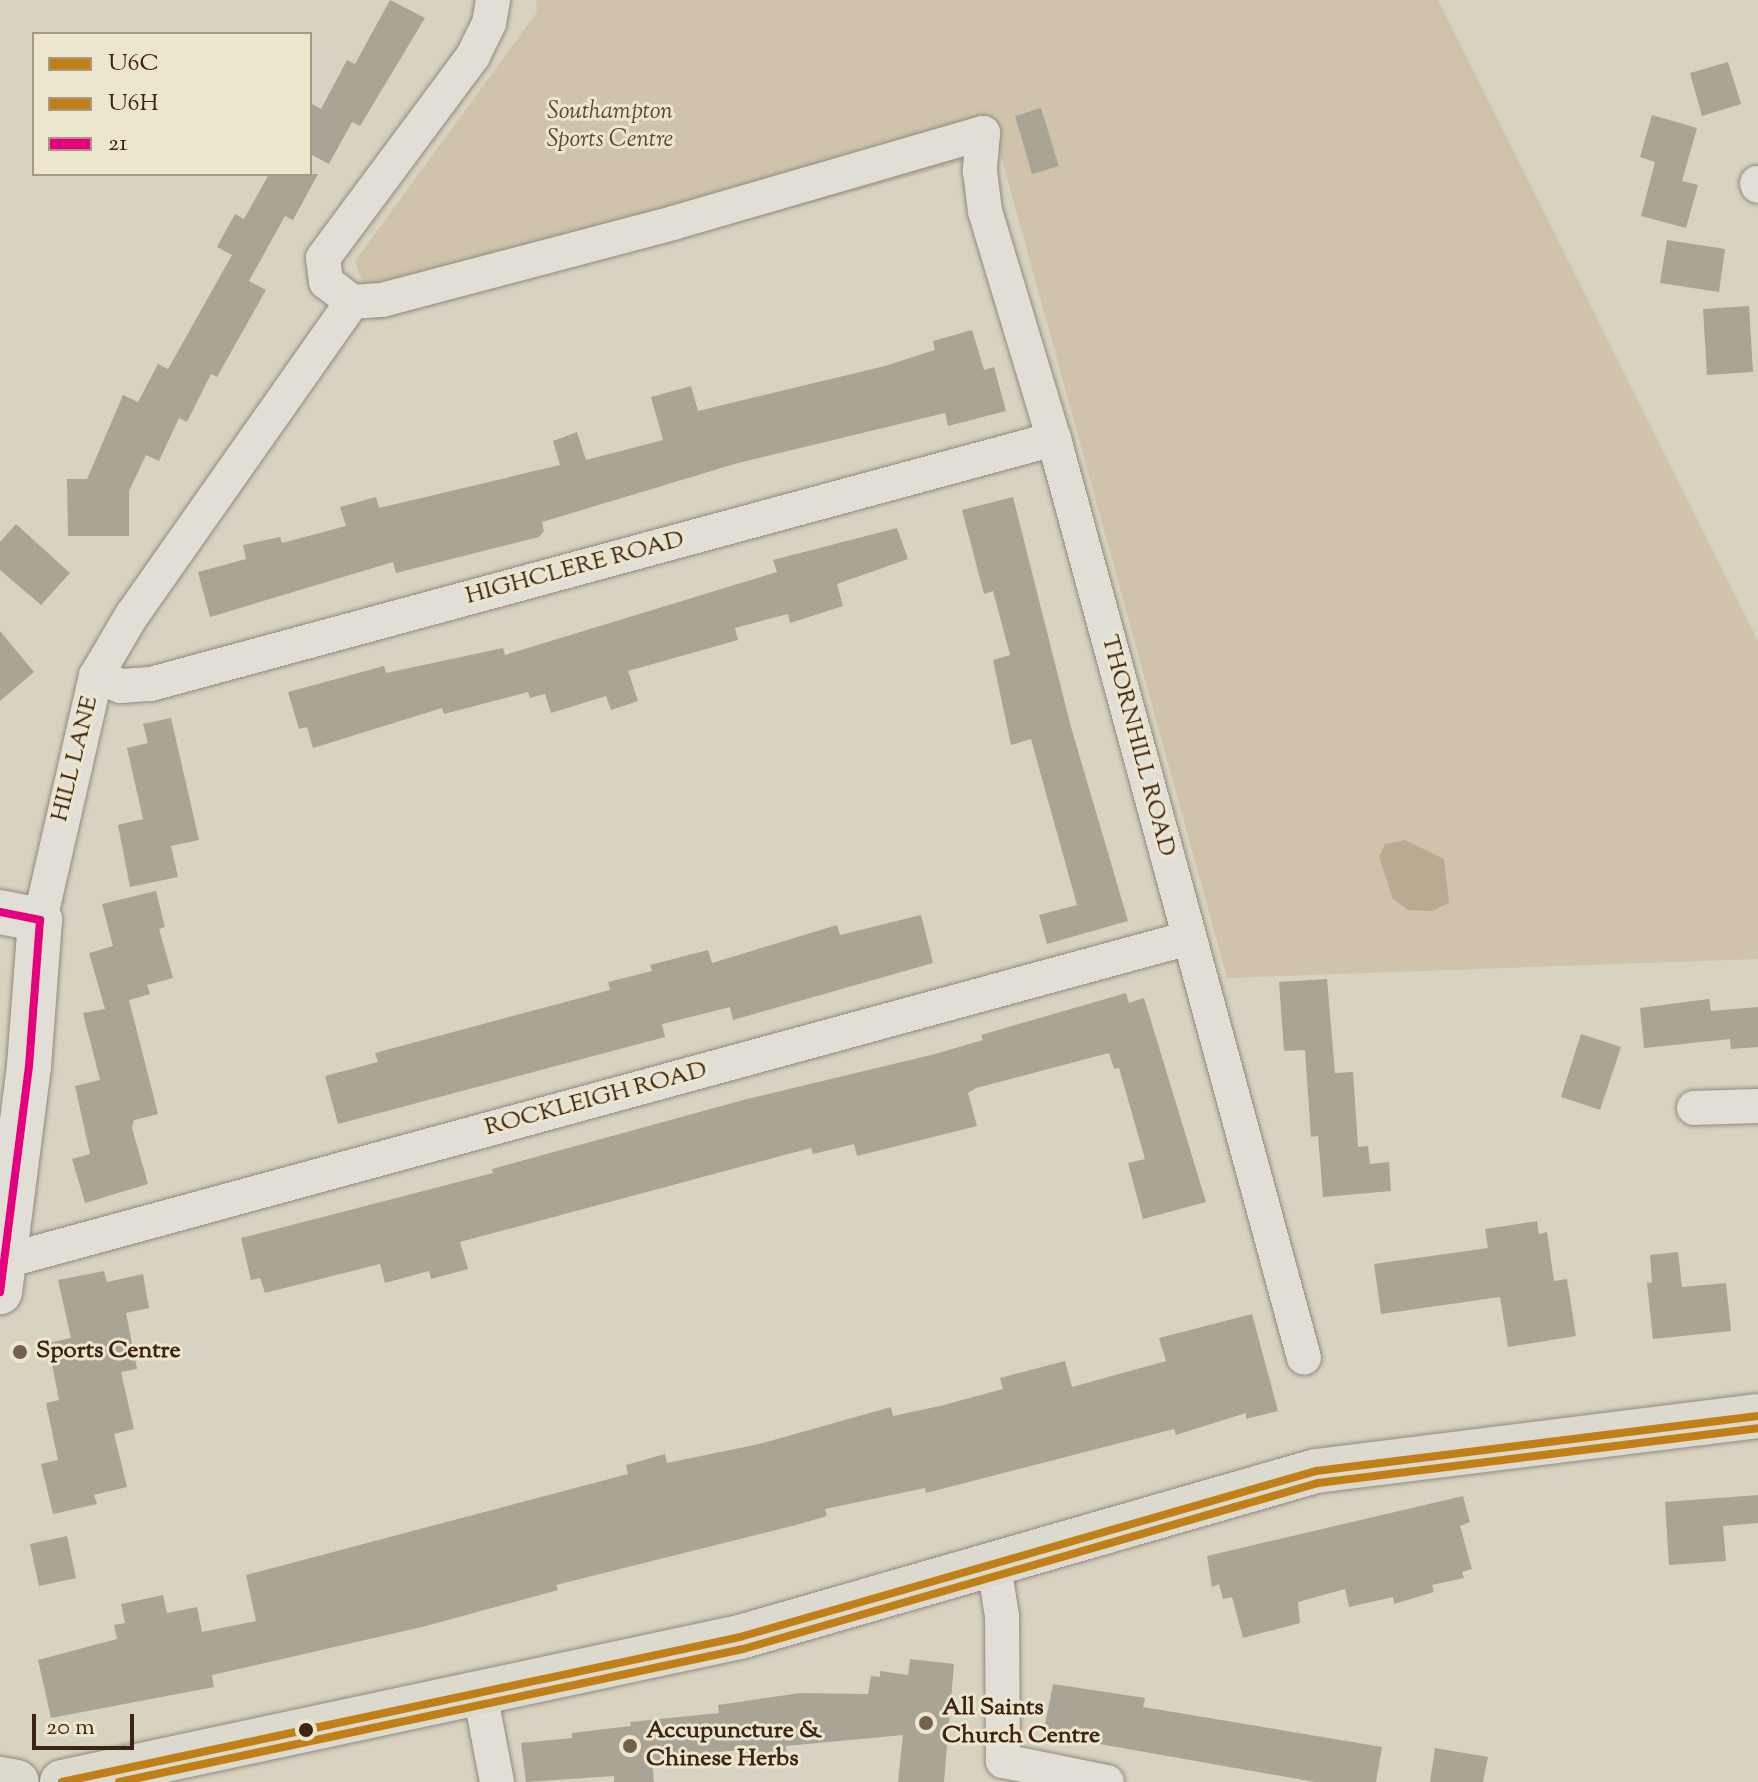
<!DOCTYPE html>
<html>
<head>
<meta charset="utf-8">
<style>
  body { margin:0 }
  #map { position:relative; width:1758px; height:1782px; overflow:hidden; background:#d8d2c0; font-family:"Sorts Mill Goudy",serif }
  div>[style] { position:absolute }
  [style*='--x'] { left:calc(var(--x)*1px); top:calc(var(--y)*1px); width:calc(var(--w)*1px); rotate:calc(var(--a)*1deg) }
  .green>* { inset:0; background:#cfc4ab }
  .water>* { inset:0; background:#b8ab91 }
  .building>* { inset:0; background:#aaa497 }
  .roads { filter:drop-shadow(0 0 2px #928a7e) drop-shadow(0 0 2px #928a7e) }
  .street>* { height:34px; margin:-17px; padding:0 17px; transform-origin:17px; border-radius:17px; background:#e1dfd5 }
  .secondary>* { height:44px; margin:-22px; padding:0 22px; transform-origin:22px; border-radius:22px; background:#e1dfd5 }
  .primary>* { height:44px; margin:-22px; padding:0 22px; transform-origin:22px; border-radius:22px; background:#dcd9ce }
  .bus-1>* { height:8px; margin:-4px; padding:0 4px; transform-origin:4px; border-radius:4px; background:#c17f17 }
  .bus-2>* { height:8px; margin:-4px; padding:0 4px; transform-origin:4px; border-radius:4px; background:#c17f17 }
  .bus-3>* { height:8px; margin:-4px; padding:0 4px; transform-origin:4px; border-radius:4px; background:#e5007d }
  .dots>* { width:22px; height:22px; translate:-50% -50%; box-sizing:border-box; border:4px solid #ede6cf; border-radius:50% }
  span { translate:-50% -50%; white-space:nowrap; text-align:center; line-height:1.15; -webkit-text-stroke:6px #ede6cf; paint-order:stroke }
  .park-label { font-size:24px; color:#604833; font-style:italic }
  .street-label { font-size:24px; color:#3d2311 }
  .poi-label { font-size:24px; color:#3d2311; font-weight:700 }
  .left { translate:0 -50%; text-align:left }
  .legend { position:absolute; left:32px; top:32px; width:280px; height:144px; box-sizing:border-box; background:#ede6cf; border:2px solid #a79883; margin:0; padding:10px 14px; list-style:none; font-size:24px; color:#3d2311 }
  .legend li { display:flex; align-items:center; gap:16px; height:40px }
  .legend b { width:40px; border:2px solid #a79883 }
  .scale { position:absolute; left:32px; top:1714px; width:102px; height:36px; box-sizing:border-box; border:4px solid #3d2311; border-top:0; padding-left:10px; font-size:24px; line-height:28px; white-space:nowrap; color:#3d2311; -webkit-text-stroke:6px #ede6cf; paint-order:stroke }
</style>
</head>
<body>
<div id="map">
  <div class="green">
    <i style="clip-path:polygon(536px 0,1438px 0,1758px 641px,1758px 959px,1227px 978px,1000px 152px,375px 321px,355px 261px,537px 12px)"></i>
  </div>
  <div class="water">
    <i style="clip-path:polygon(1405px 840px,1444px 859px,1449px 903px,1432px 911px,1408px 910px,1393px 899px,1379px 856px,1385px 844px)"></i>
  </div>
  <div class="building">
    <i style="clip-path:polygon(390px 0,425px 18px,360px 126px,352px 122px,329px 164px,310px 154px,310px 103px,321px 109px,347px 60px,355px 64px)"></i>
    <i style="clip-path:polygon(1728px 62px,1741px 104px,1702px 116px,1690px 73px)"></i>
    <i style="clip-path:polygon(1041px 108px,1059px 166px,1032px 174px,1015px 116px)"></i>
    <i style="clip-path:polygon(1652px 115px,1697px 128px,1682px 181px,1698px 185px,1686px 228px,1641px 216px,1655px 162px,1640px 157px)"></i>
    <i style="clip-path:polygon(269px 174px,318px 174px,293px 220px,285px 216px,249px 281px,266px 290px,217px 377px,211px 374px,187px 422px,179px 418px,159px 461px,146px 455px,129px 491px,129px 536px,68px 536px,67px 479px,87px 479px,123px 395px,138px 402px,158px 364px,168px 369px,232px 255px,217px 247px,235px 214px,244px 219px)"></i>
    <i style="clip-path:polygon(1667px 240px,1725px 249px,1719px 292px,1660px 283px)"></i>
    <i style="clip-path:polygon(1749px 306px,1753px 372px,1707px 375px,1703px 309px)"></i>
    <i style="clip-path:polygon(972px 330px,984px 370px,994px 367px,1006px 411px,948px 426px,945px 413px,738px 463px,542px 522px,544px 531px,539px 537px,396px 573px,393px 562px,210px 617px,198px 572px,246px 559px,243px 545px,280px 537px,282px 543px,346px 526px,340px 507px,376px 497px,379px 508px,560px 465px,553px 441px,577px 432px,586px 460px,663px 440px,651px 397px,691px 386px,698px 411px,885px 366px,935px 350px,933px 341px)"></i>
    <i style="clip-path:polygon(1013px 497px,1071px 727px,1128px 921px,1047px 944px,1039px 915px,1077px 905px,1031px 739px,1011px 745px,993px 660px,1010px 655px,993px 591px,984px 594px,962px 510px)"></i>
    <i style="clip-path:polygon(16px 524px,70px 573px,41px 605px,0 570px,0 542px)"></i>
    <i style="clip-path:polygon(897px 528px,908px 559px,837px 584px,843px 606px,790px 623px,788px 614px,735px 628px,738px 640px,628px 671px,638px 701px,611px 710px,606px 696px,551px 713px,545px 694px,530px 698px,528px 692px,444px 714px,442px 708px,313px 748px,307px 727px,299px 729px,288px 692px,384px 666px,386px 673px,503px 648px,505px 655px,777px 572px,773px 560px)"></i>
    <i style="clip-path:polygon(0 631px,34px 672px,0 701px)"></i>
    <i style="clip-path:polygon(171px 718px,199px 840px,171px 846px,178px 877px,130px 887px,118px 825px,143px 819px,127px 748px,148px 743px,143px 724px)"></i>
    <i style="clip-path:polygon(156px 891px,165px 927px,159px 929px,173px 978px,147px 985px,150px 994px,129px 1000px,158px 1114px,134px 1120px,132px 1128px,148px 1184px,85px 1203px,72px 1159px,90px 1154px,75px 1086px,100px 1080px,83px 1013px,105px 1009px,89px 953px,113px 946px,102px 904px)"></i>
    <i style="clip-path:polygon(921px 915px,933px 963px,733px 1020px,730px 1007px,662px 1024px,665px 1037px,338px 1124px,325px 1076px,378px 1062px,375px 1053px,610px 990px,608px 982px,652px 971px,650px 965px,708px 950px,712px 963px,837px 925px,840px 935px)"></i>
    <i style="clip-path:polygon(1327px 979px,1335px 1073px,1353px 1072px,1358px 1147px,1368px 1146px,1370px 1164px,1389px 1162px,1391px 1191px,1323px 1197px,1318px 1136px,1311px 1137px,1305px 1050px,1284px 1051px,1279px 982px)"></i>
    <i style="clip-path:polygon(1126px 993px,1129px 1003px,1144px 998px,1206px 1202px,1143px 1219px,1128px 1163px,1145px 1159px,1119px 1068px,1114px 1069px,1109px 1053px,976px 1088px,968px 1093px,977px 1126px,857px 1156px,854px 1144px,813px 1154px,811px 1148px,460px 1242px,468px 1269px,431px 1279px,429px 1271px,385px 1283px,380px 1264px,265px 1293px,260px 1278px,251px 1280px,241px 1238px,493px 1173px,492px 1169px,747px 1099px,935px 1054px,983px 1040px,981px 1035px)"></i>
    <i style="clip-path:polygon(1709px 999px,1711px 1011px,1758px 1007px,1758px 1047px,1731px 1049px,1730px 1039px,1644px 1048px,1640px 1008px)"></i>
    <i style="clip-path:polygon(1581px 1034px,1621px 1047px,1600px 1110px,1561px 1097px)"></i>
    <i style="clip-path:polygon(1537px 1221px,1539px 1234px,1547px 1232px,1554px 1281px,1567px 1279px,1576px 1336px,1508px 1347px,1500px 1297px,1381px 1314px,1374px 1264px,1488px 1248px,1485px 1229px)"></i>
    <i style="clip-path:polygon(1678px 1252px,1682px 1287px,1726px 1283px,1731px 1331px,1653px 1339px,1647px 1283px,1652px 1282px,1650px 1255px)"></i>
    <i style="clip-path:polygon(104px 1271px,107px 1282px,143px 1274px,149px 1308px,126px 1313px,137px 1369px,121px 1372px,134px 1429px,114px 1434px,127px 1487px,94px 1495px,97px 1504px,53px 1514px,41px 1464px,58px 1460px,46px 1403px,59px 1400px,48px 1343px,71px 1338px,58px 1280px)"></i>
    <i style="clip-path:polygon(1252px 1314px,1278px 1411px,1246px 1419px,1246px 1413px,1176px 1435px,1174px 1429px,926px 1493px,925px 1488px,825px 1509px,827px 1516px,796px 1525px,556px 1585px,558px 1590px,426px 1626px,212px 1675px,214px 1687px,51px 1718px,38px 1660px,117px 1639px,114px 1625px,125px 1623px,121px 1604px,163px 1595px,167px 1613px,197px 1607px,202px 1632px,256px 1621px,246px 1575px,628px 1474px,626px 1465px,665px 1454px,667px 1463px,759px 1444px,891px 1407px,893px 1416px,940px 1406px,1003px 1389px,1000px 1378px,1065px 1361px,1072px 1387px,1166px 1361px,1159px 1338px)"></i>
    <i style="clip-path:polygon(1758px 1495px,1758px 1523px,1723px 1526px,1726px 1561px,1669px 1565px,1665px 1502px)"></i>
    <i style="clip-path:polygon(1463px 1496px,1470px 1522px,1460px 1526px,1472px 1569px,1462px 1572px,1464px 1578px,1432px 1585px,1434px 1592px,1394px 1604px,1393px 1597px,1349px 1607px,1345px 1589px,1298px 1602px,1300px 1623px,1243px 1638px,1232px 1597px,1223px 1599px,1219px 1584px,1212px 1587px,1207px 1556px)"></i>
    <i style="clip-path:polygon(67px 1536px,76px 1578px,39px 1586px,30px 1544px)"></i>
    <i style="clip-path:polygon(910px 1659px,954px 1664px,944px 1782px,898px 1782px,903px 1735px,786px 1746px,787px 1761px,743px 1766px,741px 1750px,685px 1755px,685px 1760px,652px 1763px,654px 1782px,614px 1782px,614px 1776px,526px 1782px,521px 1743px,572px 1738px,572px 1733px,631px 1726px,630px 1722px,719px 1713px,718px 1705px,800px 1693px,868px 1694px,871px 1676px,880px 1677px,880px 1671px,908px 1675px)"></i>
    <i style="clip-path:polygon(1053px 1684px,1145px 1698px,1143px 1707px,1382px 1747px,1376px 1782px,1315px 1782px,1043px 1734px)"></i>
    <i style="clip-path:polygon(1435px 1748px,1488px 1757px,1483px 1782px,1430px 1782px)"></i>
  </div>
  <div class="roads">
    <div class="street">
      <i style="--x:1757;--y:183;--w:3;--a:72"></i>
      <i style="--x:352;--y:302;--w:30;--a:-4"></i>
      <i style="--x:382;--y:300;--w:301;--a:-14.8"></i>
      <i style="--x:673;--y:223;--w:323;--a:-16.2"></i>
      <i style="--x:983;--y:133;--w:38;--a:95"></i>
      <i style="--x:980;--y:171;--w:40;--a:82.9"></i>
      <i style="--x:985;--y:211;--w:238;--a:73.2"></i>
      <i style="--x:1054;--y:439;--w:952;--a:74.78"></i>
      <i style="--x:352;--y:302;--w:33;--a:-142"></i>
      <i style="--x:326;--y:282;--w:24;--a:-97"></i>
      <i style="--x:323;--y:258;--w:252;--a:-53.4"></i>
      <i style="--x:473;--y:56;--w:37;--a:-64"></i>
      <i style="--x:489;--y:23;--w:23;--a:-80"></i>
      <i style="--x:96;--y:676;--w:27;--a:22"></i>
      <i style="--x:121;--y:686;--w:30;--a:-4"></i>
      <i style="--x:151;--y:684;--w:936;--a:-15.18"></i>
      <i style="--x:40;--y:920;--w:250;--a:-77.1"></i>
      <i style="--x:96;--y:676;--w:71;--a:-59.5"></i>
      <i style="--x:132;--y:615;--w:383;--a:-54.9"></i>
      <i style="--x:1694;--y:1108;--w:64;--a:-1.8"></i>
      <i style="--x:2;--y:1262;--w:1230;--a:-15.27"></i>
      <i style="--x:994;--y:1566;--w:51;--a:80.9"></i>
      <i style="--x:1002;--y:1616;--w:145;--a:89.6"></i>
      <i style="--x:1003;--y:1761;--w:106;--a:11.4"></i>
      <i style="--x:480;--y:1693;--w:91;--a:79.2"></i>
    </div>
    <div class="secondary">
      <i style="--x:0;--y:912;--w:41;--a:11.3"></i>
      <i style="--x:40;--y:920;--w:146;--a:94.3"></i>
      <i style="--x:29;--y:1066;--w:228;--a:97.3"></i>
    </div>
    <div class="primary">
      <i style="--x:0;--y:1779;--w:17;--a:10"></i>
      <i style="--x:62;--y:1782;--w:693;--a:-12.07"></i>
      <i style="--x:740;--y:1637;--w:599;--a:-16.08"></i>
      <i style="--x:1316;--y:1471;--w:445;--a:-7.1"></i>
    </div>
  </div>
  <div class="bus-1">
    <i style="--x:62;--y:1782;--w:693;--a:-12.07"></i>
    <i style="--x:740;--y:1637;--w:599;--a:-16.08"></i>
    <i style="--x:1316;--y:1471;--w:445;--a:-7.1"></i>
  </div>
  <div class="bus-2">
    <i style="--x:119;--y:1782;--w:638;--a:-12.03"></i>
    <i style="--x:743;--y:1649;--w:598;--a:-16.1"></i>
    <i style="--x:1318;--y:1483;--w:443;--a:-7.1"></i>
  </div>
  <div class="bus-3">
    <i style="--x:0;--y:912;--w:41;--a:11.3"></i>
    <i style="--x:40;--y:920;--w:146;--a:94.3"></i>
    <i style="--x:29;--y:1066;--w:228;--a:97.3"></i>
  </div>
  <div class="dots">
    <i style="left:20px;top:1352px;background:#73604e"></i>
    <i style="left:926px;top:1723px;background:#73604e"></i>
    <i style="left:306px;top:1730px;background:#3d2311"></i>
    <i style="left:630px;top:1746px;background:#73604e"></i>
  </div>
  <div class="park-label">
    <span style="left:610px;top:127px">Southampton<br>Sports Centre</span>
  </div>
  <div class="street-label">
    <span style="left:575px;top:569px;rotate:-15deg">HIGHCLERE ROAD</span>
    <span style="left:1137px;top:746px;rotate:75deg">THORNHILL ROAD</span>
    <span style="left:76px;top:759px;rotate:-76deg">HILL LANE</span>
    <span style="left:596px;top:1100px;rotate:-15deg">ROCKLEIGH ROAD</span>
  </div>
  <div class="poi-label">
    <span class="left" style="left:36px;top:1352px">Sports Centre</span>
    <span class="left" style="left:942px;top:1723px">All Saints<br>Church Centre</span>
    <span class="left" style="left:646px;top:1746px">Accupuncture &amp;<br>Chinese Herbs</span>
  </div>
  <ul class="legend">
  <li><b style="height:10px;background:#c17f17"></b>U6C</li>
  <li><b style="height:10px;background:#c17f17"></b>U6H</li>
  <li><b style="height:10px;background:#e5007d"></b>21</li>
  </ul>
  <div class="scale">20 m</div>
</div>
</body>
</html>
